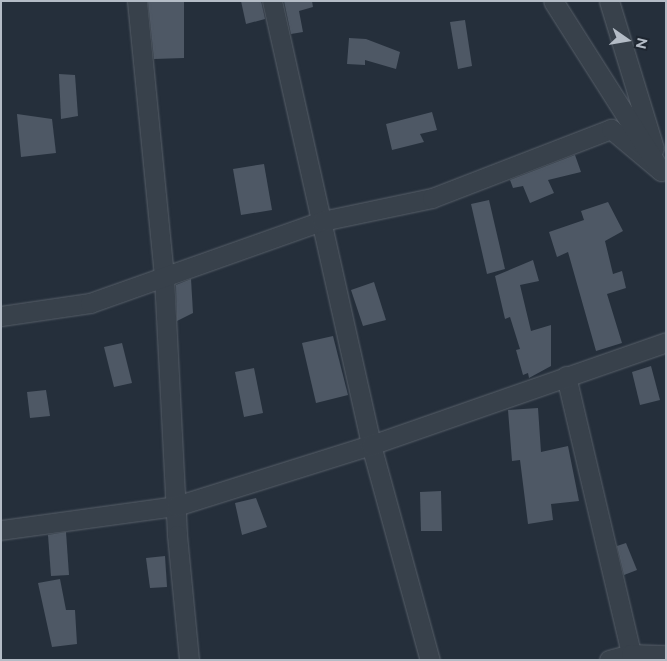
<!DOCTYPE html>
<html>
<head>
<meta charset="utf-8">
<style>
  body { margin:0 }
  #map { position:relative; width:667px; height:661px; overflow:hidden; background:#252f3b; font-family:Raleway,sans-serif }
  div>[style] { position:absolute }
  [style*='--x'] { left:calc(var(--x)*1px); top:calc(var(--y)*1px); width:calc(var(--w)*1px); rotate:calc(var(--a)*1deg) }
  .building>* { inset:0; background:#4e5865 }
  .roads { filter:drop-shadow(0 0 1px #575f69) drop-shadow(0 0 1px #575f69) }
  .minor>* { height:19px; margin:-9.5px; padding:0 9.5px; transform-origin:9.5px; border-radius:9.5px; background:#38414b }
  span { translate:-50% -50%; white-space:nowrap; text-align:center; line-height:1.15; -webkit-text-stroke:5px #1e2630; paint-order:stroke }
  .frame { position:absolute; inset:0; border:2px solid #b4bcc6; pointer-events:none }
  .north { position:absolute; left:602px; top:15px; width:50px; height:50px; -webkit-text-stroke:4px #1e2630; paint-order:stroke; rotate:103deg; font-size:14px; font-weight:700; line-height:20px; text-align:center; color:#b4bcc6 }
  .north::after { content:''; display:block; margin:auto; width:18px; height:22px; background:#b4bcc6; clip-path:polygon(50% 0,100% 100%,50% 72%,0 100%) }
</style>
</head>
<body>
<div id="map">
  <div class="building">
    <i style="clip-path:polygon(148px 1px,184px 1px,184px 58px,154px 59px)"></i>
    <i style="clip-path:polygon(241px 1px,261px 1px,265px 19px,246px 24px)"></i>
    <i style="clip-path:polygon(284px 1px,312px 1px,313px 7px,299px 11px,303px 32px,291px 34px)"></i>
    <i style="clip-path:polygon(465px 20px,472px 66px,458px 69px,450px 22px)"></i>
    <i style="clip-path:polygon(349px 38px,366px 39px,400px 52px,396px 69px,365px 60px,365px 65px,347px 64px)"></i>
    <i style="clip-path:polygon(59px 74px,75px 75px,78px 116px,61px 119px)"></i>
    <i style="clip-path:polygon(432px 112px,437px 130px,420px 134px,424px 142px,392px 150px,386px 124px)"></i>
    <i style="clip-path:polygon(17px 114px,52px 119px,56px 153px,21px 157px)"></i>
    <i style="clip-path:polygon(575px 155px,581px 172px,548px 180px,554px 193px,530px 203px,523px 186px,513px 188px,510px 180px)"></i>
    <i style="clip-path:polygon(264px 164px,272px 210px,241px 215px,233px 169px)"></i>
    <i style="clip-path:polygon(489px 200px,505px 269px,487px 274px,471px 204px)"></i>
    <i style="clip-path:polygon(608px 202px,623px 231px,605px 241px,613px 274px,622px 271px,626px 288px,607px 294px,622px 343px,596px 351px,568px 252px,557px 257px,549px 232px,584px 220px,581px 211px)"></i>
    <i style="clip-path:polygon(533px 260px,539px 281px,520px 285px,531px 331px,551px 325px,551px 366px,529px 378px,528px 373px,523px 375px,516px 350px,520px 349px,510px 317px,505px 319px,495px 276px)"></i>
    <i style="clip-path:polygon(191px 279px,193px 313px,177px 321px,176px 285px)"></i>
    <i style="clip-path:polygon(374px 282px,386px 320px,363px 326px,351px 290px)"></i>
    <i style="clip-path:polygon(333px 336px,348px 395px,316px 403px,302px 343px)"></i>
    <i style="clip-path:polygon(122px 343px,132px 383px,114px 387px,104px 347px)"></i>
    <i style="clip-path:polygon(651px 366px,660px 400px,640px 405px,632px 372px)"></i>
    <i style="clip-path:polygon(254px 368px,263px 413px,244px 417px,235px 372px)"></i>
    <i style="clip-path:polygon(46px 390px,50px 416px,30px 418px,27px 392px)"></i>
    <i style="clip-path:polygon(538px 408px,541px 452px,568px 446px,579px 501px,551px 504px,553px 520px,528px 524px,520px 460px,512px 461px,508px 410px)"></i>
    <i style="clip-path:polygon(441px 491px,442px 531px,421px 531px,420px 492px)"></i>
    <i style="clip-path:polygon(256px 498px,267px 527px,242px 535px,235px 503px)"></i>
    <i style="clip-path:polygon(66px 532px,69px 575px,51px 576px,48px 535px)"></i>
    <i style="clip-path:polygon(626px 543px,637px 570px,624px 575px,617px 546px)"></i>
    <i style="clip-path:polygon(165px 556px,167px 587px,150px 588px,146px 558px)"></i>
    <i style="clip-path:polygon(60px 579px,66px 610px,75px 610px,77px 644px,52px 647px,38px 583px)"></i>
  </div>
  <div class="roads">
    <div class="minor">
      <i style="--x:137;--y:1;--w:277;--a:84.4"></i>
      <i style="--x:164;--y:277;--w:258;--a:87.1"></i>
      <i style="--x:177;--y:535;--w:126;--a:84.5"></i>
      <i style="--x:272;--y:1;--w:455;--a:77.4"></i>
      <i style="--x:371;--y:445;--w:223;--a:74.7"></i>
      <i style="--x:609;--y:1;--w:154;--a:73"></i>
      <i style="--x:1;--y:316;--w:90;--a:-8.3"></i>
      <i style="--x:90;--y:303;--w:246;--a:-19.5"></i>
      <i style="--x:322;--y:221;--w:112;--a:-11.8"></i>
      <i style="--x:432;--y:198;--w:192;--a:-21.1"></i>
      <i style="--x:611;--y:129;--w:65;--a:40"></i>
      <i style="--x:661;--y:171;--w:201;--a:-122.4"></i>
      <i style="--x:566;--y:376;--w:285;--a:76.8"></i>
      <i style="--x:1;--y:530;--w:177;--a:-7.8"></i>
      <i style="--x:176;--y:506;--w:204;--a:-17.4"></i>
      <i style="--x:371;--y:445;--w:312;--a:-19.2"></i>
      <i style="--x:609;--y:660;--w:23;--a:-15"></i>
      <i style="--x:631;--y:654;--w:35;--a:2"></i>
    </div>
  </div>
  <div class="frame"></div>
  <div class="north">N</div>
</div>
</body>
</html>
